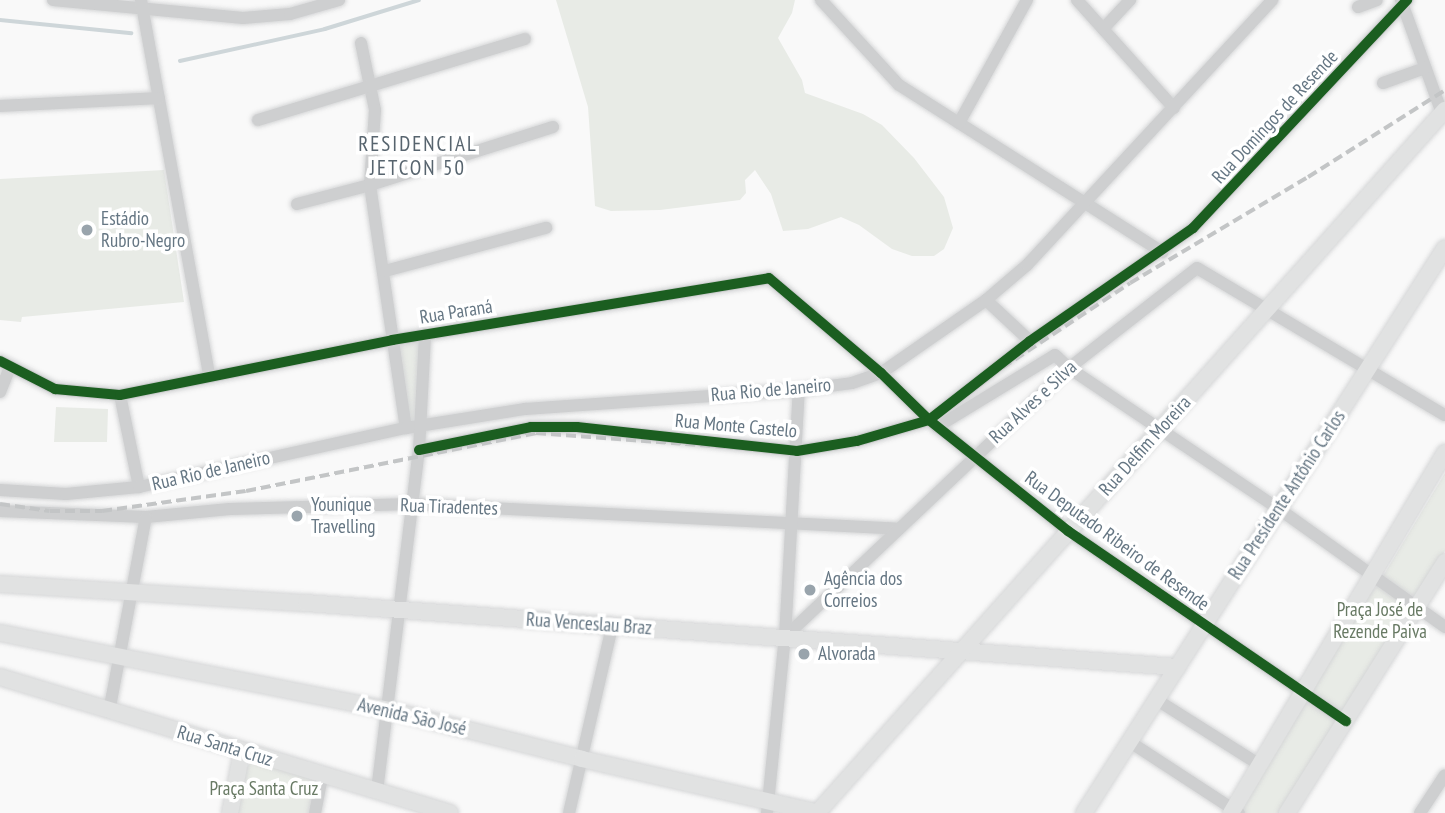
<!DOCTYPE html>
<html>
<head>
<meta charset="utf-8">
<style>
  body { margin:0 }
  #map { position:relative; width:1445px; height:813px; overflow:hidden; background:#f9f9f9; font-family:"PT Sans Narrow",sans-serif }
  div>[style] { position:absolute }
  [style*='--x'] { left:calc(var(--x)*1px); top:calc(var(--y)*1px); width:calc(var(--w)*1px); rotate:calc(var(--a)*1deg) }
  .green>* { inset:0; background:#e8ebe6 }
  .stream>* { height:3.5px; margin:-1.75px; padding:0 1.75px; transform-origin:1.75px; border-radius:1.75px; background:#ced6d9 }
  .roads { filter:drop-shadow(0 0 2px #d5d6d7) drop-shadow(0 0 2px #d5d6d7) }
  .minor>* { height:12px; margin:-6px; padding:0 6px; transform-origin:6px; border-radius:6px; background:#cecfd0 }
  .secondary>* { height:16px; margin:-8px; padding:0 8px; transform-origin:8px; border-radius:8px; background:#e1e2e2 }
  .rail>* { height:3.5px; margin-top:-1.75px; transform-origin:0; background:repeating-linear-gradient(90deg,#c3c5c6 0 10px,transparent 0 15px) }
  .cycleway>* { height:10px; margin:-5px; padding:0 5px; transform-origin:5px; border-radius:5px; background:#1b5e20 }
  .dots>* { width:19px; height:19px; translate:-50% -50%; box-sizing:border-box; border:4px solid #fff; border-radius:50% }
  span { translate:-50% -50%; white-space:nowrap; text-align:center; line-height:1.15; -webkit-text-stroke:7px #fff; paint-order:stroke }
  .street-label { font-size:19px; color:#657683 }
  .poi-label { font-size:19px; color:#657683 }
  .left { translate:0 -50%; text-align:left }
  .park-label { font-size:19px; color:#687a64 }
  .neighbourhood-label { font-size:21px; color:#57646e; letter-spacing:2px }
</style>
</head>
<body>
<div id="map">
  <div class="green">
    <i style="clip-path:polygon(556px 0,795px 0,792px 13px,778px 38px,802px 80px,805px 93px,863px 114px,882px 125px,914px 158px,944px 197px,953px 228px,944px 249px,934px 256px,912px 256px,892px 249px,859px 225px,841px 217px,808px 229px,783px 231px,771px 194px,755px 170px,745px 180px,746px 193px,740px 200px,660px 210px,611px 211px,595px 206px,588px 107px)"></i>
    <i style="clip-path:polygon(164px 170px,184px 302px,22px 317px,21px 322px,0 320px,0 179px)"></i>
    <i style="clip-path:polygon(421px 338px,417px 423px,409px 425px,396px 341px)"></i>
    <i style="clip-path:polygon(56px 407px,108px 409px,107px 442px,54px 442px)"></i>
    <i style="clip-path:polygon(1445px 473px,1445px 551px,1414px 601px,1383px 576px)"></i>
    <i style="clip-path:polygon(1379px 585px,1412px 610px,1346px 717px,1314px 696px,1314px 685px,1370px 592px)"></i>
    <i style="clip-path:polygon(1305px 701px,1342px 724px,1284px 813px,1238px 813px)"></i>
    <i style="clip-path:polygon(252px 761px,311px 776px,317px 785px,311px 813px,237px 813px,240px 775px)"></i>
  </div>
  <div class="stream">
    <i style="--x:0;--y:20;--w:132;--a:5.7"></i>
    <i style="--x:180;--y:61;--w:148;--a:-12.4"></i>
    <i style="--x:325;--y:29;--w:98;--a:-17.1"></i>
  </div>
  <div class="roads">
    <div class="minor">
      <i style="--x:53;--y:0;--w:191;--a:5.4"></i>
      <i style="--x:243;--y:18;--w:47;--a:-4.9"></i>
      <i style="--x:290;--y:14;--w:51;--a:-15.9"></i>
      <i style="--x:141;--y:0;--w:382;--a:79.7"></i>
      <i style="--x:821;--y:0;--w:115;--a:47.5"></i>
      <i style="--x:899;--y:85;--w:312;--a:32.4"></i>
      <i style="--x:1077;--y:0;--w:145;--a:48.1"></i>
      <i style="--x:1401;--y:0;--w:120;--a:70.1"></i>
      <i style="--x:1358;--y:7;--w:20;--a:-20"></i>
      <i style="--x:1103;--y:29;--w:40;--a:-47"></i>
      <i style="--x:361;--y:43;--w:68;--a:78.2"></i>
      <i style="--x:375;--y:110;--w:75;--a:93.8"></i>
      <i style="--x:370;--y:185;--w:246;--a:81.6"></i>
      <i style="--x:1383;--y:83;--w:45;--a:-19.7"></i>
      <i style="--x:0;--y:106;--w:159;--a:-2.9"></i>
      <i style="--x:258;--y:120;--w:279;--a:-16.9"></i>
      <i style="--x:959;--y:123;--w:141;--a:-61.1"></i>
      <i style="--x:297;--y:204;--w:75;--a:-14.6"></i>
      <i style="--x:370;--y:185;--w:192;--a:-17.6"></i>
      <i style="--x:385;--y:271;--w:167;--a:-15"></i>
      <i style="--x:986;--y:300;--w:60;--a:43"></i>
      <i style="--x:0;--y:361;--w:62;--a:27"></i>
      <i style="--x:55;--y:389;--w:65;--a:5.3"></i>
      <i style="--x:120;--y:395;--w:278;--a:-11.4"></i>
      <i style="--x:392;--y:340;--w:382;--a:-9.3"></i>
      <i style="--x:769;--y:278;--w:147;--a:40.3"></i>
      <i style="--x:881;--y:373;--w:67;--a:44.4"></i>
      <i style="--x:929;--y:420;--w:178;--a:38.6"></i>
      <i style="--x:1068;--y:531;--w:337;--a:34.4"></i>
      <i style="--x:0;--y:392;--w:27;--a:-68"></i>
      <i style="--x:120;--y:395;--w:94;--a:78.3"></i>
      <i style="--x:937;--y:427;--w:138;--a:-31.4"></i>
      <i style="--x:1055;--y:355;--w:19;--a:43"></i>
      <i style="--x:1069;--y:368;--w:253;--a:33.9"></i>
      <i style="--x:1279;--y:509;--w:204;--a:35.4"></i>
      <i style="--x:419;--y:450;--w:114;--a:-11.6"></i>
      <i style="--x:531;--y:427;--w:46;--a:0"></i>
      <i style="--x:577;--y:427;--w:221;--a:6.2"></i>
      <i style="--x:797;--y:451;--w:61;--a:-9.5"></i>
      <i style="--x:857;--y:441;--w:75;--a:-16.3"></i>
      <i style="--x:929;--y:420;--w:128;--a:-38"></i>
      <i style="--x:1030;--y:341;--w:198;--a:-34.7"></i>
      <i style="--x:1193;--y:228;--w:313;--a:-46.8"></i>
      <i style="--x:0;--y:490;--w:66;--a:3.5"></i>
      <i style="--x:66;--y:494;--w:73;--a:-5.5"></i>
      <i style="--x:139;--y:487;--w:273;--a:-12.5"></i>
      <i style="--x:406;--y:428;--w:121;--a:-9.1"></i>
      <i style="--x:525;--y:409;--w:275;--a:-4"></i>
      <i style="--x:799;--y:390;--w:53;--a:-7.5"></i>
      <i style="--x:852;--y:383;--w:31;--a:-19"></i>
      <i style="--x:881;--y:373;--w:128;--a:-34.8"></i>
      <i style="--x:986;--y:300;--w:54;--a:-40.5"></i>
      <i style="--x:1027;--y:265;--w:361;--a:-47.2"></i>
      <i style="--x:0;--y:511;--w:146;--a:2.4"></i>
      <i style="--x:146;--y:517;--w:84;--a:-5.4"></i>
      <i style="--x:230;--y:509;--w:182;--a:-1.6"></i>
      <i style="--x:412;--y:504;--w:487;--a:2.9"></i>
      <i style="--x:785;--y:637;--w:391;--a:-43.4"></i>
      <i style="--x:1069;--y:368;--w:162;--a:-38"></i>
      <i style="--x:1197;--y:268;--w:288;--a:30.7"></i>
      <i style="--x:1157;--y:700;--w:122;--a:32.3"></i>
      <i style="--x:109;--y:712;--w:198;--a:-79.3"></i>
      <i style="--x:1130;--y:742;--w:130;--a:33.1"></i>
      <i style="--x:377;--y:791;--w:344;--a:-83"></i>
      <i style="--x:419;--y:450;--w:116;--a:-87"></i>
      <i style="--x:315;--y:813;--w:38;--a:-79"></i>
      <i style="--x:569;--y:813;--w:191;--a:-77"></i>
      <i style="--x:767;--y:813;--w:177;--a:-84.2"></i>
      <i style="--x:785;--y:637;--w:247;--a:-86.8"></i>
      <i style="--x:1420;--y:813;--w:45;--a:-56.7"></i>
    </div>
    <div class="secondary">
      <i style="--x:0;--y:584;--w:307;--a:3.6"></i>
      <i style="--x:306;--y:603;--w:874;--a:4.2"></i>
      <i style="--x:0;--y:633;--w:397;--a:11.2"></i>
      <i style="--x:389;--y:710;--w:199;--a:14.2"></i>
      <i style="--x:582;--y:759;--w:244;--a:12.8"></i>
      <i style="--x:0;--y:677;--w:470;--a:16.8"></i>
      <i style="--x:230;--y:813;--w:63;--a:-79"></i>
      <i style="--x:817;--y:813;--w:943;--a:-48.23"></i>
      <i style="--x:1084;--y:813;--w:670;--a:-57.42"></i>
      <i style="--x:1231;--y:813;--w:419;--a:-59.3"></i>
      <i style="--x:1287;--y:813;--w:297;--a:-57.8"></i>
    </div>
  </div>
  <div class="rail">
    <i style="--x:0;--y:504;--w:50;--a:8"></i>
    <i style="--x:50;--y:511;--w:52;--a:0"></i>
    <i style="--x:102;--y:511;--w:145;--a:-7.9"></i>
    <i style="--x:246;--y:491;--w:296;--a:-11.3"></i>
    <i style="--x:536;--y:433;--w:231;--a:4.2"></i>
    <i style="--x:766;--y:450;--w:40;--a:1.4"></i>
    <i style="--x:806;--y:451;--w:60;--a:-8.7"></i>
    <i style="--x:865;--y:442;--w:52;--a:-17.7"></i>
    <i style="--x:915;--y:426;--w:258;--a:-33.6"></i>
    <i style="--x:1130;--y:283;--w:207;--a:-30.8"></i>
    <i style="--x:1308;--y:177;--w:162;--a:-32.4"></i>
  </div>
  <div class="cycleway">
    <i style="--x:0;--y:361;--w:62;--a:27"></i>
    <i style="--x:55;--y:389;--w:65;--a:5.3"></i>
    <i style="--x:120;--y:395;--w:278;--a:-11.4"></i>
    <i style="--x:392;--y:340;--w:382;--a:-9.3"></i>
    <i style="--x:769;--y:278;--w:147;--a:40.3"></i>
    <i style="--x:881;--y:373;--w:67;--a:44.4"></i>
    <i style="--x:929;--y:420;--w:178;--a:38.6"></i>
    <i style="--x:1068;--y:531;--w:337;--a:34.4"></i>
    <i style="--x:419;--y:450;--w:114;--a:-11.6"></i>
    <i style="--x:531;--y:427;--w:46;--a:0"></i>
    <i style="--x:577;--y:427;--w:221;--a:6.2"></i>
    <i style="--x:797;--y:451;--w:61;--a:-9.5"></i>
    <i style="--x:857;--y:441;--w:75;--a:-16.3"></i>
    <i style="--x:929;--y:420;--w:128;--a:-38"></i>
    <i style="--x:1030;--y:341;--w:198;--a:-34.7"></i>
    <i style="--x:1193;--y:228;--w:313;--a:-46.8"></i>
  </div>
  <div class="dots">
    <i style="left:87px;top:230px;background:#99a4ac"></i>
    <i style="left:297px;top:516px;background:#99a4ac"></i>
    <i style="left:810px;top:590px;background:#99a4ac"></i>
    <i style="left:804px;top:654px;background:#99a4ac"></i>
  </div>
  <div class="street-label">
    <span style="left:1275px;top:117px;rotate:-47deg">Rua Domingos de Resende</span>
    <span style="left:456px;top:312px;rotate:-9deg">Rua Paraná</span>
    <span style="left:771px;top:390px;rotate:-5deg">Rua Rio de Janeiro</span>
    <span style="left:1033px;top:402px;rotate:-43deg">Rua Alves e Silva</span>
    <span style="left:736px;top:426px;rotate:5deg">Rua Monte Castelo</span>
    <span style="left:1145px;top:446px;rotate:-48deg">Rua Delfim Moreira</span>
    <span style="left:211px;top:471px;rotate:-13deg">Rua Rio de Janeiro</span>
    <span style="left:1287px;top:495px;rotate:-57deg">Rua Presidente Antônio Carlos</span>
    <span style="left:449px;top:507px;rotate:2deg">Rua Tiradentes</span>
    <span style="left:1117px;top:541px;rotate:36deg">Rua Deputado Ribeiro de Resende</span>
    <span style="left:589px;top:624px;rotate:4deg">Rua Venceslau Braz</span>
    <span style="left:412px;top:717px;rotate:13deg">Avenida São José</span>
    <span style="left:225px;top:746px;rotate:17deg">Rua Santa Cruz</span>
  </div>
  <div class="poi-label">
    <span class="left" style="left:101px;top:230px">Estádio<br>Rubro-Negro</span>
    <span class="left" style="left:311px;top:516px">Younique<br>Travelling</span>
    <span class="left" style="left:824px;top:590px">Agência dos<br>Correios</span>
    <span class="left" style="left:818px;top:654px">Alvorada</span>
  </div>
  <div class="park-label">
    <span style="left:1380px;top:621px">Praça José de<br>Rezende Paiva</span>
    <span style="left:264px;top:789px">Praça Santa Cruz</span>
  </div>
  <div class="neighbourhood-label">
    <span style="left:418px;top:156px">RESIDENCIAL<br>JETCON 50</span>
  </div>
</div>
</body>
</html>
